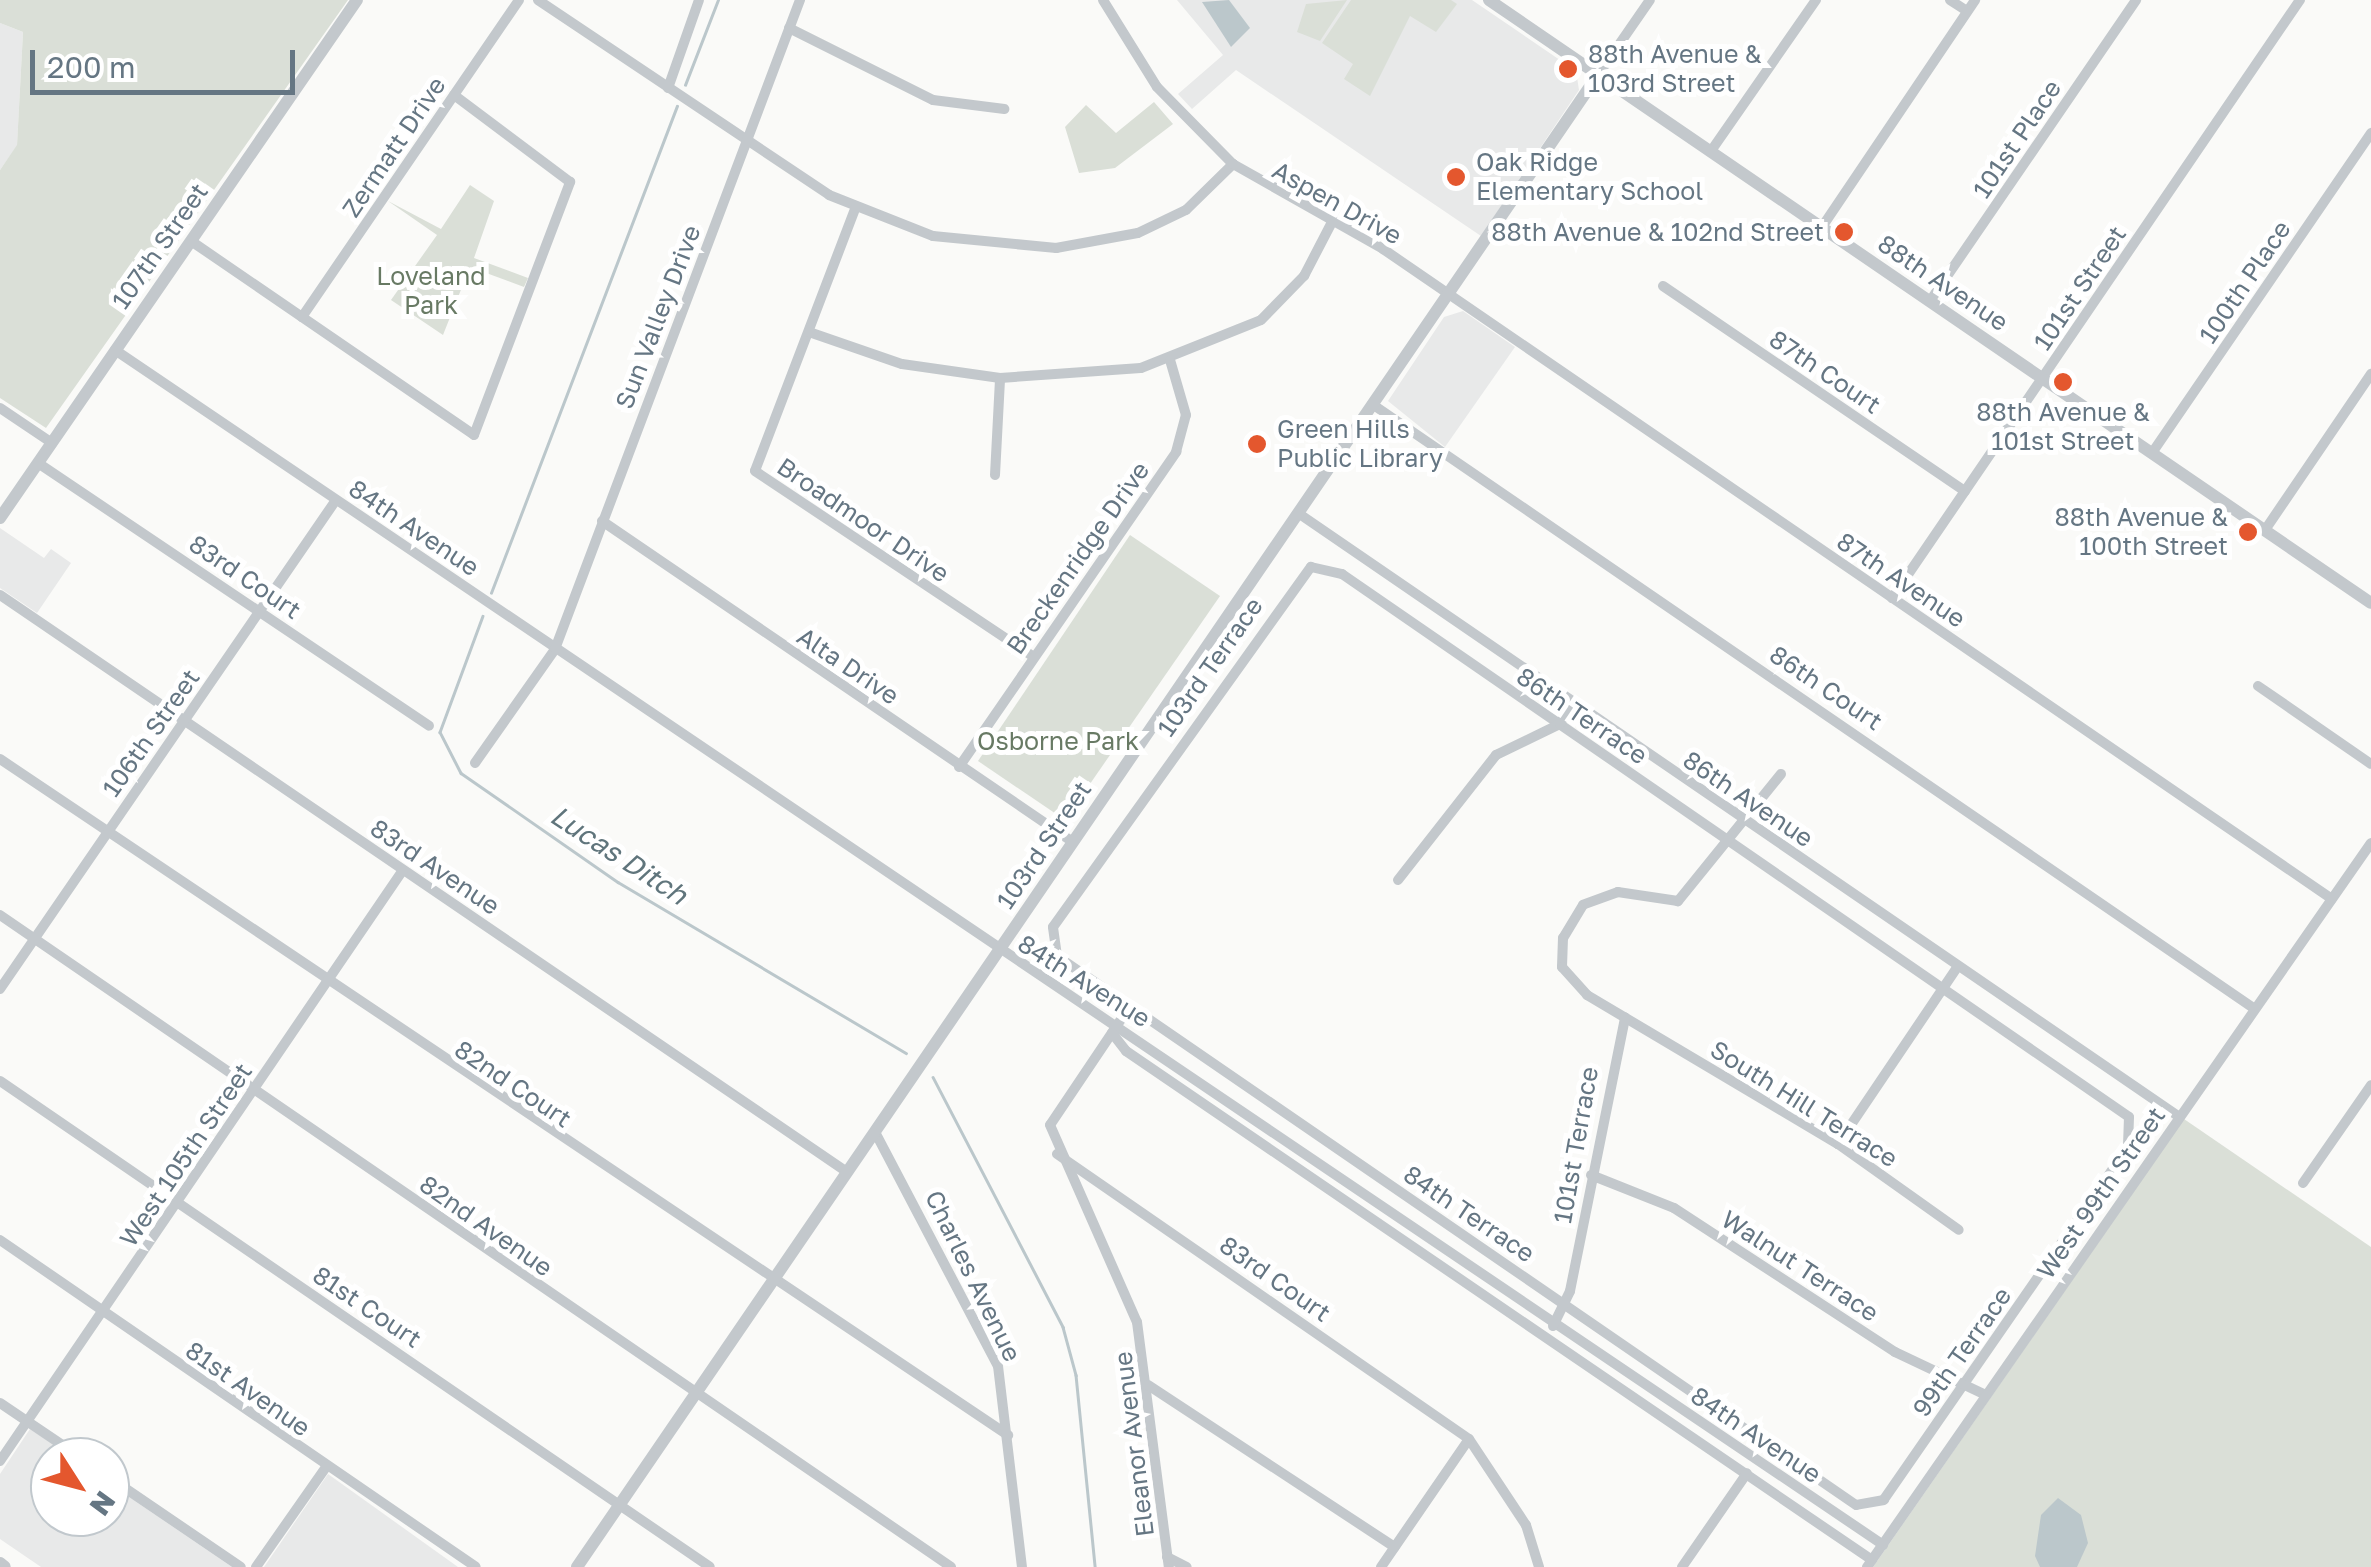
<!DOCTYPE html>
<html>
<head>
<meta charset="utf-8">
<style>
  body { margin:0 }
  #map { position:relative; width:2371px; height:1567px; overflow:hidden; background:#fafaf8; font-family:"Golos Text",sans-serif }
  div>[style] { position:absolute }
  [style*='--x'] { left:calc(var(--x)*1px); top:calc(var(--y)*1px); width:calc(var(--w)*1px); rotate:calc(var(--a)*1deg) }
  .built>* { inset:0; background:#e8e9e9 }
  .green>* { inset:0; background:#dadfd7 }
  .water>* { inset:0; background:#bbc7cb }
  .stream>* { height:2.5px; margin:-1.25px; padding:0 1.25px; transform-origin:1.25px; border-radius:1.25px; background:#bbc7cb }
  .minor>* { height:10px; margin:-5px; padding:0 5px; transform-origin:5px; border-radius:5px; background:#c3c8cc }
  .tertiary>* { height:12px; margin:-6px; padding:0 6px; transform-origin:6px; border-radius:6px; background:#c3c8cc }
  .dots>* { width:28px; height:28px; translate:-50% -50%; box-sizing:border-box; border:5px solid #fff; border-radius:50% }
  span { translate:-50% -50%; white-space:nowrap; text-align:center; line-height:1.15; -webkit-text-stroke:10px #fff; paint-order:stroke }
  .poi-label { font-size:25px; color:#657683 }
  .left { translate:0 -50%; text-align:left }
  .right { translate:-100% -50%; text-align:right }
  .street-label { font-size:25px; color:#657683 }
  .park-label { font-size:25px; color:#687a64 }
  .water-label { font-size:28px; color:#60757c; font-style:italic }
  .north { position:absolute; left:30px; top:1437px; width:100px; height:100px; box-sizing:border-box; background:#fff; border:2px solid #c1c8cd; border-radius:50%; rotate:126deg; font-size:28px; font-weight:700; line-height:40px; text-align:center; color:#657683 }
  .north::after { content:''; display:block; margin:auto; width:35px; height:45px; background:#e4572e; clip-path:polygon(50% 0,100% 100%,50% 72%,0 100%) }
  .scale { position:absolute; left:30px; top:50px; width:265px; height:45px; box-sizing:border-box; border:5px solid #657683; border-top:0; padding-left:12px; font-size:30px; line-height:35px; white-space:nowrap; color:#657683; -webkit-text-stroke:8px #fff; paint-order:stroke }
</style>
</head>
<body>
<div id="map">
  <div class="built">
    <i style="clip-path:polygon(1177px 0,1472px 0,1576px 71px,1579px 90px,1481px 236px,1236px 70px,1192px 109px,1178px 94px,1223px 55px)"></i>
    <i style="clip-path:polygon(0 23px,23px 32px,17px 146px,0 170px)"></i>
    <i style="clip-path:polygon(1463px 311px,1515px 347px,1445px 447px,1388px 401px,1444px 317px)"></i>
    <i style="clip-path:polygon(0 528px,44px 558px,51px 549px,71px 563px,37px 613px,0 588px)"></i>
    <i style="clip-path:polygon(30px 1429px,71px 1457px,50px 1457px,50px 1517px,110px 1517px,110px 1484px,232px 1567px,41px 1567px,0 1539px,0 1474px)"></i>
    <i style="clip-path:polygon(328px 1474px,458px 1567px,264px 1567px)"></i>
  </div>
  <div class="green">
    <i style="clip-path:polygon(0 0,348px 0,46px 428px,0 398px,0 170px,17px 145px,23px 32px,0 23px)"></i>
    <i style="clip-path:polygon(1347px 0,1320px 41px,1297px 32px,1306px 4px)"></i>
    <i style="clip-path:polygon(1351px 0,1451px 0,1457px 4px,1436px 32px,1410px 16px,1370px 96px,1344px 79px,1353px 64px,1322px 43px)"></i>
    <i style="clip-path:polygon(1154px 102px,1173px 124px,1115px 168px,1079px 173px,1065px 127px,1086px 105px,1116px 133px)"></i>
    <i style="clip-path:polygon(470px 185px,494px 201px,474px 258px,528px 278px,524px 287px,470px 267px,443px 335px,391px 300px,437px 235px,388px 201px,441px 229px)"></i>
    <i style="clip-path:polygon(1130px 535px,1220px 596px,1065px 820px,978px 761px)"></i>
    <i style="clip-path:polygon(2184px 1119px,2371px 1247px,2371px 1567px,1873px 1567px)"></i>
  </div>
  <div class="water">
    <i style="clip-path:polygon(1229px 0,1250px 28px,1231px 47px,1202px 2px)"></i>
    <i style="clip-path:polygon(2058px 1498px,2081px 1515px,2088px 1543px,2077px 1567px,2040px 1567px,2035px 1556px,2041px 1515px)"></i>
  </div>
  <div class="stream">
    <i style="--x:685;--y:85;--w:91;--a:-68.8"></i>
    <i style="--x:491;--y:593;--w:521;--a:-69.1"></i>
    <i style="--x:483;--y:616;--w:124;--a:110.3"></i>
    <i style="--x:440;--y:732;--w:46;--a:62.9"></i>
    <i style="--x:461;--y:773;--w:191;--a:34.8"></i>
    <i style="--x:618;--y:882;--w:335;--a:30.7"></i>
    <i style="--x:933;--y:1077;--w:282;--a:62.5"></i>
    <i style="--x:1063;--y:1327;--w:50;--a:74.8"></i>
    <i style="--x:1076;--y:1375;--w:193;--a:84.3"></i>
  </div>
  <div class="minor">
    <i style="--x:538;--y:0;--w:350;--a:33.8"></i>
    <i style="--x:829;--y:195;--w:112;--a:21.5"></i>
    <i style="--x:933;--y:236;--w:124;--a:5.6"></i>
    <i style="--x:1056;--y:248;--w:83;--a:-10.4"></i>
    <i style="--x:1138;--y:233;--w:53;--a:-25.6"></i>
    <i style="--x:1186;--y:210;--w:66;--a:-44.4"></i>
    <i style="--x:1103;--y:0;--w:102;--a:58.2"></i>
    <i style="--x:1157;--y:87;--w:108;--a:45.4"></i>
    <i style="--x:1233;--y:164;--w:172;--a:29.5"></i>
    <i style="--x:1383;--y:249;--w:1150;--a:34.41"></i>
    <i style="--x:1950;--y:0;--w:20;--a:33"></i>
    <i style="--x:789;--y:28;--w:161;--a:26.6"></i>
    <i style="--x:933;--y:100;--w:72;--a:7.2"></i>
    <i style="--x:1598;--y:75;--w:91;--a:-55.3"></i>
    <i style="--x:668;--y:88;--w:93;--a:-70.6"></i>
    <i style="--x:1711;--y:151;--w:184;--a:-55.2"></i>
    <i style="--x:855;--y:209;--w:280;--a:110.9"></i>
    <i style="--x:755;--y:471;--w:335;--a:33.7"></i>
    <i style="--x:1822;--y:227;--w:274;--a:-56"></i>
    <i style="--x:191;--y:241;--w:343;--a:34.4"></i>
    <i style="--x:474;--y:435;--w:271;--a:-69.2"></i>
    <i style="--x:570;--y:182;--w:145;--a:-143.1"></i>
    <i style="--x:1663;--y:286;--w:365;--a:34.2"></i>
    <i style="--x:1930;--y:301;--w:365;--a:-55.6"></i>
    <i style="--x:302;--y:317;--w:384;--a:-55.6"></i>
    <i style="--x:809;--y:332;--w:98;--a:19"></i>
    <i style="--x:902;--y:364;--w:99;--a:8.1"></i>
    <i style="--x:1000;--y:378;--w:141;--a:-4.1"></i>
    <i style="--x:1141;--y:368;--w:129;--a:-21.8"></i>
    <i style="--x:1261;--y:320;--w:62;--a:-45.7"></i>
    <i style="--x:1304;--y:276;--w:61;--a:-62.6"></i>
    <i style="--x:115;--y:350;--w:2134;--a:34.05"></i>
    <i style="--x:1372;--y:404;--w:1070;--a:34.42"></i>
    <i style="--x:0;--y:408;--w:63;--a:33.9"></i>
    <i style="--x:2152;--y:453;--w:388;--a:-55.6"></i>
    <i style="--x:38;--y:463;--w:471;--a:33.9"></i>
    <i style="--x:995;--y:475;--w:97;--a:-87"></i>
    <i style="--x:1298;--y:513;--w:1067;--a:34.42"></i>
    <i style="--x:602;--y:521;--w:570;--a:34.28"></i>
    <i style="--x:2265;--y:530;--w:189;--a:-55.8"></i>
    <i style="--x:1311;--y:567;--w:32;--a:13"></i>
    <i style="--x:1342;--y:574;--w:956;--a:34.6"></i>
    <i style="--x:2129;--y:1117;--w:30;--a:92"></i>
    <i style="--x:2128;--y:1147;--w:429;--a:124.7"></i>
    <i style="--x:1884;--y:1500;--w:28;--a:170"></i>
    <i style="--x:1856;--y:1505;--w:969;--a:-145.51"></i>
    <i style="--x:1057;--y:956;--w:29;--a:-98"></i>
    <i style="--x:1053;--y:927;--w:443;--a:-54.4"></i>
    <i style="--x:0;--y:595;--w:1025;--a:34.26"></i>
    <i style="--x:1892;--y:598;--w:724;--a:-55.7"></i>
    <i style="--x:2258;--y:686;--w:137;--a:34.6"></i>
    <i style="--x:0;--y:759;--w:1214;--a:33.85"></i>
    <i style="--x:475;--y:763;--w:139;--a:-54.9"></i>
    <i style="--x:555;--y:649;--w:694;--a:-69.32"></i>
    <i style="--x:959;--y:767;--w:383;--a:-55.4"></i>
    <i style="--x:1176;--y:452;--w:38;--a:-75"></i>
    <i style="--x:1186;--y:415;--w:57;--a:-106.2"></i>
    <i style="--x:1781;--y:774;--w:164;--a:129"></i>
    <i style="--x:1678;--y:901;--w:61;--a:-171.5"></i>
    <i style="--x:1618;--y:892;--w:37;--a:160"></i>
    <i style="--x:1583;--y:905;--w:39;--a:121"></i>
    <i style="--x:1563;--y:938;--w:29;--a:92"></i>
    <i style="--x:1562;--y:967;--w:38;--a:48"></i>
    <i style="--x:1587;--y:995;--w:292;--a:30.7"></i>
    <i style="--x:1838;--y:1144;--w:148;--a:35.4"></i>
    <i style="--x:1398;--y:880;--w:159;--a:-51.9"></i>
    <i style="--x:1496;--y:755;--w:71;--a:-25.8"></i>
    <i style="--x:1560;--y:724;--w:21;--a:-62"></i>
    <i style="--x:0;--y:915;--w:1153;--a:34.43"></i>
    <i style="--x:0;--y:989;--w:593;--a:-55.51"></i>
    <i style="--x:1130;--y:1006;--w:143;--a:123.9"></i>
    <i style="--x:1050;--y:1125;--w:215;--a:66.2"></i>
    <i style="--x:1137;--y:1322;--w:247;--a:82.6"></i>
    <i style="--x:1112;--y:1033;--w:23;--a:52"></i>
    <i style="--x:1126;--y:1051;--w:903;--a:34.31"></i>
    <i style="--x:0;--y:1081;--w:860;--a:34.39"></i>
    <i style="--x:875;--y:1132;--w:264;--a:62.3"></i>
    <i style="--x:998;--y:1366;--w:202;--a:83.2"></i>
    <i style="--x:1838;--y:1144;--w:211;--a:-56"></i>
    <i style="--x:1057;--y:1154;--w:501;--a:34.67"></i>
    <i style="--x:1469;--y:1439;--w:103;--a:56.5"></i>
    <i style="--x:1526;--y:1525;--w:44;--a:72.8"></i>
    <i style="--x:1591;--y:1175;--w:89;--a:21.7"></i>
    <i style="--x:1674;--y:1208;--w:264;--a:33.1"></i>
    <i style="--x:1895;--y:1352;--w:101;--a:25.3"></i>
    <i style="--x:2303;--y:1183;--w:119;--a:-55.2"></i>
    <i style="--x:0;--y:1240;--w:577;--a:34.49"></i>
    <i style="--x:1553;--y:1326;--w:39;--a:-64"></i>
    <i style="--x:1570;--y:1291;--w:279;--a:-78.6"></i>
    <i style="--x:1148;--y:1385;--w:295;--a:33.3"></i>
    <i style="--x:0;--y:1403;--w:97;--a:34"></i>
    <i style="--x:0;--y:1461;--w:715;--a:-55.71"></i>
    <i style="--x:110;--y:1478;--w:158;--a:34.2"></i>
    <i style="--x:1167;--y:1557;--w:22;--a:27"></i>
    <i style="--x:256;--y:1567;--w:122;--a:-55"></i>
    <i style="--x:1381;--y:1567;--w:155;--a:-55.5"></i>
    <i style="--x:1682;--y:1567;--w:114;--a:-55.3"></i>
    <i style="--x:1867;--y:1567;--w:882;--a:-55.16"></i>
  </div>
  <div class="tertiary">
    <i style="--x:1489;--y:0;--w:1068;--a:34.36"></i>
    <i style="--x:0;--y:518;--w:629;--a:-55.43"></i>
    <i style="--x:0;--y:1563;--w:6;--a:39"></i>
    <i style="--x:577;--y:1567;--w:1808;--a:-55.62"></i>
  </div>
  <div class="dots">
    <i style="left:1568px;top:69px;background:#e4572e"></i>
    <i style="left:1456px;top:177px;background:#e4572e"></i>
    <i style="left:1844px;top:232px;background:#e4572e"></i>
    <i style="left:2063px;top:382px;background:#e4572e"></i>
    <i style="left:1257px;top:444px;background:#e4572e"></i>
    <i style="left:2248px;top:532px;background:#e4572e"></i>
  </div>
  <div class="poi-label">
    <span class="left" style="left:1588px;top:69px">88th Avenue &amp;<br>103rd Street</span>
    <span class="left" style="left:1476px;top:177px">Oak Ridge<br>Elementary School</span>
    <span class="right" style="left:1824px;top:232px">88th Avenue &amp; 102nd Street</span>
    <span style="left:2063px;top:427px">88th Avenue &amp;<br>101st Street</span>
    <span class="left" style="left:1277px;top:444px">Green Hills<br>Public Library</span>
    <span class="right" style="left:2228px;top:532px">88th Avenue &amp;<br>100th Street</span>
  </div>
  <div class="street-label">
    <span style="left:2017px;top:139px;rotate:-56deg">101st Place</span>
    <span style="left:394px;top:147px;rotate:-56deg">Zermatt Drive</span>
    <span style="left:1337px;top:203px;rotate:29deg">Aspen Drive</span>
    <span style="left:160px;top:246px;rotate:-55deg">107th Street</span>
    <span style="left:2245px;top:282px;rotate:-56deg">100th Place</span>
    <span style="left:1943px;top:283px;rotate:34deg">88th Avenue</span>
    <span style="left:2080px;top:288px;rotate:-56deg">101st Street</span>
    <span style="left:658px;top:317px;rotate:-69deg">Sun Valley Drive</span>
    <span style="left:1825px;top:372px;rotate:34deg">87th Court</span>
    <span style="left:863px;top:520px;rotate:34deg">Broadmoor Drive</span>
    <span style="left:414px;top:528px;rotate:34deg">84th Avenue</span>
    <span style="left:1078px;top:558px;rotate:-55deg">Breckenridge Drive</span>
    <span style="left:245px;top:577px;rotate:34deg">83rd Court</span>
    <span style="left:1901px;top:580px;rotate:34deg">87th Avenue</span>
    <span style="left:848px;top:666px;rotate:34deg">Alta Drive</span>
    <span style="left:1210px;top:667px;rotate:-55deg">103rd Terrace</span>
    <span style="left:1826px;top:688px;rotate:34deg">86th Court</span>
    <span style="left:1582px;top:716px;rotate:34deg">86th Terrace</span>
    <span style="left:151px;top:733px;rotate:-55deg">106th Street</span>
    <span style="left:1748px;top:799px;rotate:34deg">86th Avenue</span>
    <span style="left:1044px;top:845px;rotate:-56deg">103rd Street</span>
    <span style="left:435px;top:867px;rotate:34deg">83rd Avenue</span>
    <span style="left:1084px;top:981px;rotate:32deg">84th Avenue</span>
    <span style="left:513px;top:1084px;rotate:34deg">82nd Court</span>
    <span style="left:1804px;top:1104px;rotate:32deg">South Hill Terrace</span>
    <span style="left:1576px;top:1145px;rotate:-80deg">101st Terrace</span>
    <span style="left:186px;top:1155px;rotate:-56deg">West 105th Street</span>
    <span style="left:2101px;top:1193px;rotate:-55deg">West 99th Street</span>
    <span style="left:1469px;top:1214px;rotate:34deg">84th Terrace</span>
    <span style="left:486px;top:1226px;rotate:35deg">82nd Avenue</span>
    <span style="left:1800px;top:1266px;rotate:33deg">Walnut Terrace</span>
    <span style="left:973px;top:1276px;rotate:64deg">Charles Avenue</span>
    <span style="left:1275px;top:1279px;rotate:35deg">83rd Court</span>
    <span style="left:367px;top:1307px;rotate:34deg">81st Court</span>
    <span style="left:1962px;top:1352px;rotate:-55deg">99th Terrace</span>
    <span style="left:248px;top:1389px;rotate:35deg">81st Avenue</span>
    <span style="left:1756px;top:1435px;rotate:34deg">84th Avenue</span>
    <span style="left:1134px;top:1444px;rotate:-97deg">Eleanor Avenue</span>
  </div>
  <div class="park-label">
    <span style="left:431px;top:291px">Loveland<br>Park</span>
    <span style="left:1058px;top:741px">Osborne Park</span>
  </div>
  <div class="water-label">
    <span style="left:619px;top:855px;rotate:33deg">Lucas Ditch</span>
  </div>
  <div class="north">N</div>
  <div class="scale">200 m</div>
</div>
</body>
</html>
